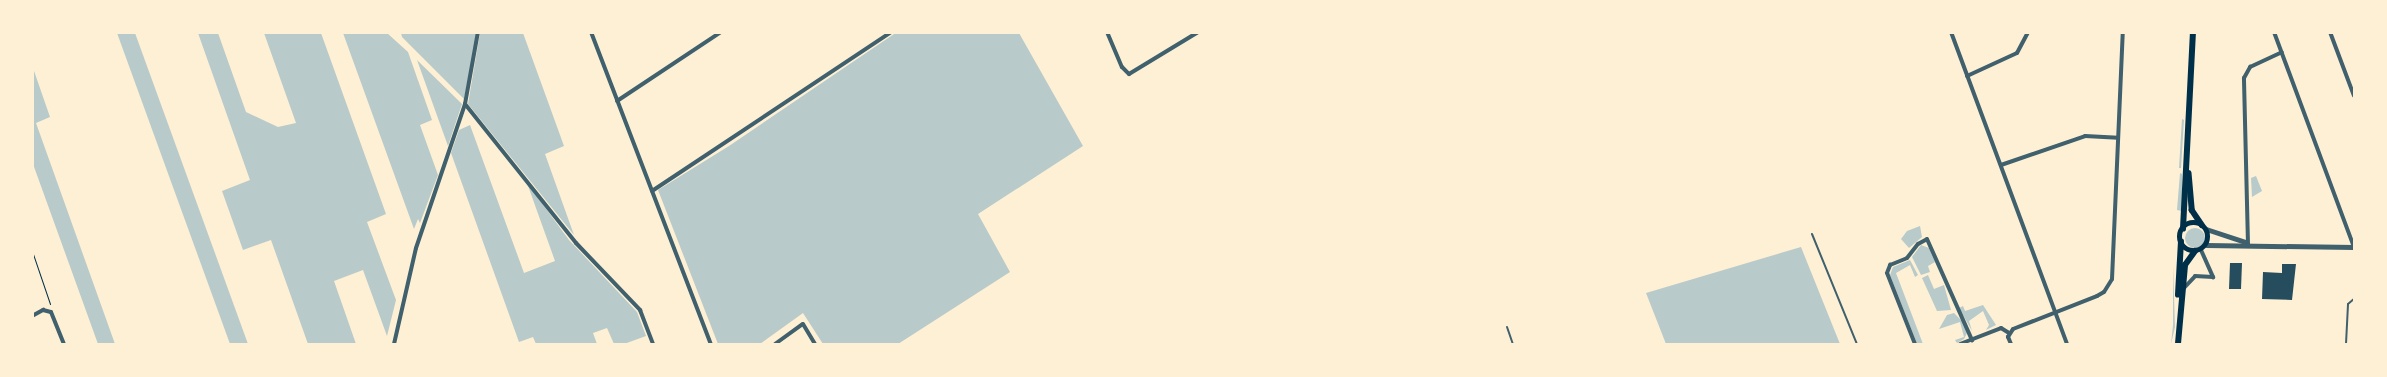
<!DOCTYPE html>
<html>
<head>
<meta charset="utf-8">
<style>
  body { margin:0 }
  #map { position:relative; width:2387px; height:377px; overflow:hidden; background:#fdf0d5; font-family:"Titillium Web",sans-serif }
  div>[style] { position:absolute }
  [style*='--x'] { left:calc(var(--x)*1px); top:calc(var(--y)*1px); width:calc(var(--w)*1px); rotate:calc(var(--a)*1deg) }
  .green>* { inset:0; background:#b9caca }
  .round { border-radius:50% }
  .building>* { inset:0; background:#264d5e }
  .path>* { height:1px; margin:-0.5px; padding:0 0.5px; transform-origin:0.5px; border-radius:0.5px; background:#003049 }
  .service>* { height:2px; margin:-1px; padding:0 1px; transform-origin:1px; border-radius:1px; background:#3f606c }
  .minor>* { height:4px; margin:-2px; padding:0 2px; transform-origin:2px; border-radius:2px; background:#3f606c }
  .tertiary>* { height:5px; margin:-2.5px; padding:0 2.5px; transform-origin:2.5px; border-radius:2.5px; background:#3f606c }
  .secondary>* { height:5.5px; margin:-2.75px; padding:0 2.75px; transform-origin:2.75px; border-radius:2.75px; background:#003049 }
  .secondary>.ring { margin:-2.75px; padding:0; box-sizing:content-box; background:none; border:5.5px solid #003049; border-radius:50% }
  span { translate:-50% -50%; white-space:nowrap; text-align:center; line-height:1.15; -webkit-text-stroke:5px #fdf0d5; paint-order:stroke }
  .frame { position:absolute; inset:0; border:34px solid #fdf0d5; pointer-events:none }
</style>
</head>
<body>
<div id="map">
  <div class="green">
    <i style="clip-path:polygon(897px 32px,1019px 33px,1083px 146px,978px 214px,1010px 272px,898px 344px,823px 344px,803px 313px,760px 344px,718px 344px,658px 190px,729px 146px)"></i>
    <i style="clip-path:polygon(117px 33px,135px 33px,248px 344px,230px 344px)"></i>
    <i style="clip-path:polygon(198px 33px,218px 33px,246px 112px,278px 127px,296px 123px,264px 33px,321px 33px,386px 214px,367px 222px,396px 300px,387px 336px,363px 270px,334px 281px,356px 344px,308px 344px,271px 240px,243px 250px,222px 191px,250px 180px)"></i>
    <i style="clip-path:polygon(343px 33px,387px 33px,408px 52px,432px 120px,420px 125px,438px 175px,420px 223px,418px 219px,414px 229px)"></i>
    <i style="clip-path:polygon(401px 33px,477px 33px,464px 99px,402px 37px)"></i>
    <i style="clip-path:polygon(480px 33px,523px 33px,564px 146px,545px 154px,574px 235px,468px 104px)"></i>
    <i style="clip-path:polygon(417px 60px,462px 104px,448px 146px)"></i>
    <i style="clip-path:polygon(33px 68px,50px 117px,36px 123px,115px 344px,98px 344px,33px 164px)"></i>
    <i style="clip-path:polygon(2182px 119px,2184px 120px,2181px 168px,2179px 168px)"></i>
    <i style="clip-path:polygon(470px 125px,524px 273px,555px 261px,527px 183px,569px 240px,637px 312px,646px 336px,624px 344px,614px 344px,607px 328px,593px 333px,597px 344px,536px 344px,533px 337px,519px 342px,451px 153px,459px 130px)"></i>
    <i style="clip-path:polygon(2180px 173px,2182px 174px,2182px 211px,2177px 210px)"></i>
    <i style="clip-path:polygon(2256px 176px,2262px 191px,2252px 197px,2251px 178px)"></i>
    <i style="clip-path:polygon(1920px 226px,1922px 237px,1909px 248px,1901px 239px,1907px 231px)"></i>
    <i class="round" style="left:2185px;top:228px;width:20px;height:20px"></i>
    <i style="clip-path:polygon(1921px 245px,1929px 248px,1935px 262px,1928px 266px,1930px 272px,1921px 275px,1912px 257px)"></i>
    <i style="clip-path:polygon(1801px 247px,1840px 344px,1666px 344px,1646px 293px)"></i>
    <i style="clip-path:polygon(1910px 260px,1918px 275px,1915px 277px,1910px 265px,1896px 273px,1923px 344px,1917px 344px,1890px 275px,1893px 267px)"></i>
    <i style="clip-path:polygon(2173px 265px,2175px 327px,2171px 344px,2173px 325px)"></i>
    <i style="clip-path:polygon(1928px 275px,1934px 289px,1944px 285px,1951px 310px,1937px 311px,1922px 278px)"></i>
    <i style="clip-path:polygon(1983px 305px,1996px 325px,1986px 330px,1989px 325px,1983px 311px,1969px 321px,1972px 331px,1959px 308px,1963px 306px,1965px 311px)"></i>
    <i style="clip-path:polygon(1954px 313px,1963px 322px,1967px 333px,1964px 339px,1957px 343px,1955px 340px,1964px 337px,1960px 322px,1939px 329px,1947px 315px)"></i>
  </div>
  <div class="building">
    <i style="clip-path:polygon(2230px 263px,2242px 263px,2241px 289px,2229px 289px)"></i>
    <i style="clip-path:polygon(2282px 264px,2296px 264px,2292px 300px,2262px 299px,2263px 272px,2282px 273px)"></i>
  </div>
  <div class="path">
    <i style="--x:32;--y:251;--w:56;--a:71.2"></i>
  </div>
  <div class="service">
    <i style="--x:1812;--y:234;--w:119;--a:67.8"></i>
    <i style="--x:1507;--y:327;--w:18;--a:71"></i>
    <i style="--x:2346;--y:344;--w:40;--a:-87.1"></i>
    <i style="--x:2348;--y:304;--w:8;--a:-40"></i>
  </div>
  <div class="minor">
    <i style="--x:591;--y:32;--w:334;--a:69"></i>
    <i style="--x:1107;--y:32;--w:38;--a:67"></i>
    <i style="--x:1122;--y:67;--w:10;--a:45"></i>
    <i style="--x:1129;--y:74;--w:81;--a:-31.3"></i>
    <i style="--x:1951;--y:32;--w:333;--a:69.6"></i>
    <i style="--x:2274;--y:32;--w:229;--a:69.6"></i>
    <i style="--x:2330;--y:32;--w:68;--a:69.4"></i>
    <i style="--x:1967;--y:76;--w:55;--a:-24.7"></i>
    <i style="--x:2017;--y:53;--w:24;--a:-62"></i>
    <i style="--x:617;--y:101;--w:125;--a:-33.6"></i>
    <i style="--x:465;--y:104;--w:178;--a:51.4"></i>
    <i style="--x:576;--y:243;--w:93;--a:46.3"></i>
    <i style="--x:640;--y:310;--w:36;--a:69"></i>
    <i style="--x:2001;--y:165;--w:89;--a:-19"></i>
    <i style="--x:2085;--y:136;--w:33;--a:3"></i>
    <i style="--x:652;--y:191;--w:287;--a:-33.6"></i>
    <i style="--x:2248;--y:244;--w:166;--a:-91.4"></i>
    <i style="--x:2244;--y:78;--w:13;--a:-61"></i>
    <i style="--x:2250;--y:67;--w:35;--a:-25"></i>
    <i style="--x:2201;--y:250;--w:30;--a:66"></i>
    <i style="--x:2184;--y:288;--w:16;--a:-47"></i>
    <i style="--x:2195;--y:276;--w:18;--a:3"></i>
    <i style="--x:32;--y:316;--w:13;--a:-29"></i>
    <i style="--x:43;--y:310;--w:8;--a:14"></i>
    <i style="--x:51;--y:312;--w:35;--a:68"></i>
    <i style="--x:394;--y:344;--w:98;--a:-77.1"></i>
    <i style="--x:416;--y:248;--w:152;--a:-71.2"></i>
    <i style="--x:465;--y:104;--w:73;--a:-79.8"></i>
    <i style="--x:775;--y:344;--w:34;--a:-36"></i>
    <i style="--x:803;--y:324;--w:23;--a:59"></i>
    <i style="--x:1915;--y:344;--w:76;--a:-111.5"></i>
    <i style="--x:1887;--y:273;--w:9;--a:-69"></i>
    <i style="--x:1890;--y:265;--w:18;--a:-22"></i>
    <i style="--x:1907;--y:258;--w:18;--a:-52"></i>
    <i style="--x:1918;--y:244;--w:10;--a:-29"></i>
    <i style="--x:1927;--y:239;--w:111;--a:66"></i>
    <i style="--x:1960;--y:344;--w:44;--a:-21.3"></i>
    <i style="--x:2001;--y:328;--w:9;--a:32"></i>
    <i style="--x:2011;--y:344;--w:8;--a:-113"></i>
    <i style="--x:2008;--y:337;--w:9;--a:-58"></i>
    <i style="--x:2013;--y:329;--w:90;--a:-21.4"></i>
    <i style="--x:2097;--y:296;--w:8;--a:-30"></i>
    <i style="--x:2104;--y:292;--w:15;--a:-58"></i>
    <i style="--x:2112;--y:279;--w:247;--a:-87.5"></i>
  </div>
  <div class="tertiary">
    <i style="--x:2206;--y:229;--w:41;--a:18.4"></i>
    <i style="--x:2206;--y:245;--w:148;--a:0.8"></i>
  </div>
  <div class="secondary">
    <i style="--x:2189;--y:173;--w:37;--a:85"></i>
    <i style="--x:2192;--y:210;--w:18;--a:56"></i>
    <i class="ring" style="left:2180px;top:223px;width:22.5px;height:22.5px"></i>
    <i style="--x:2183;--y:229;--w:197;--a:-87.1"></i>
    <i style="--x:2178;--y:295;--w:53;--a:-86.8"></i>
    <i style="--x:2178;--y:344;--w:79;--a:-84.9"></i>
    <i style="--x:2185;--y:265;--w:17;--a:-54"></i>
  </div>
  <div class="frame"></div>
</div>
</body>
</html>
